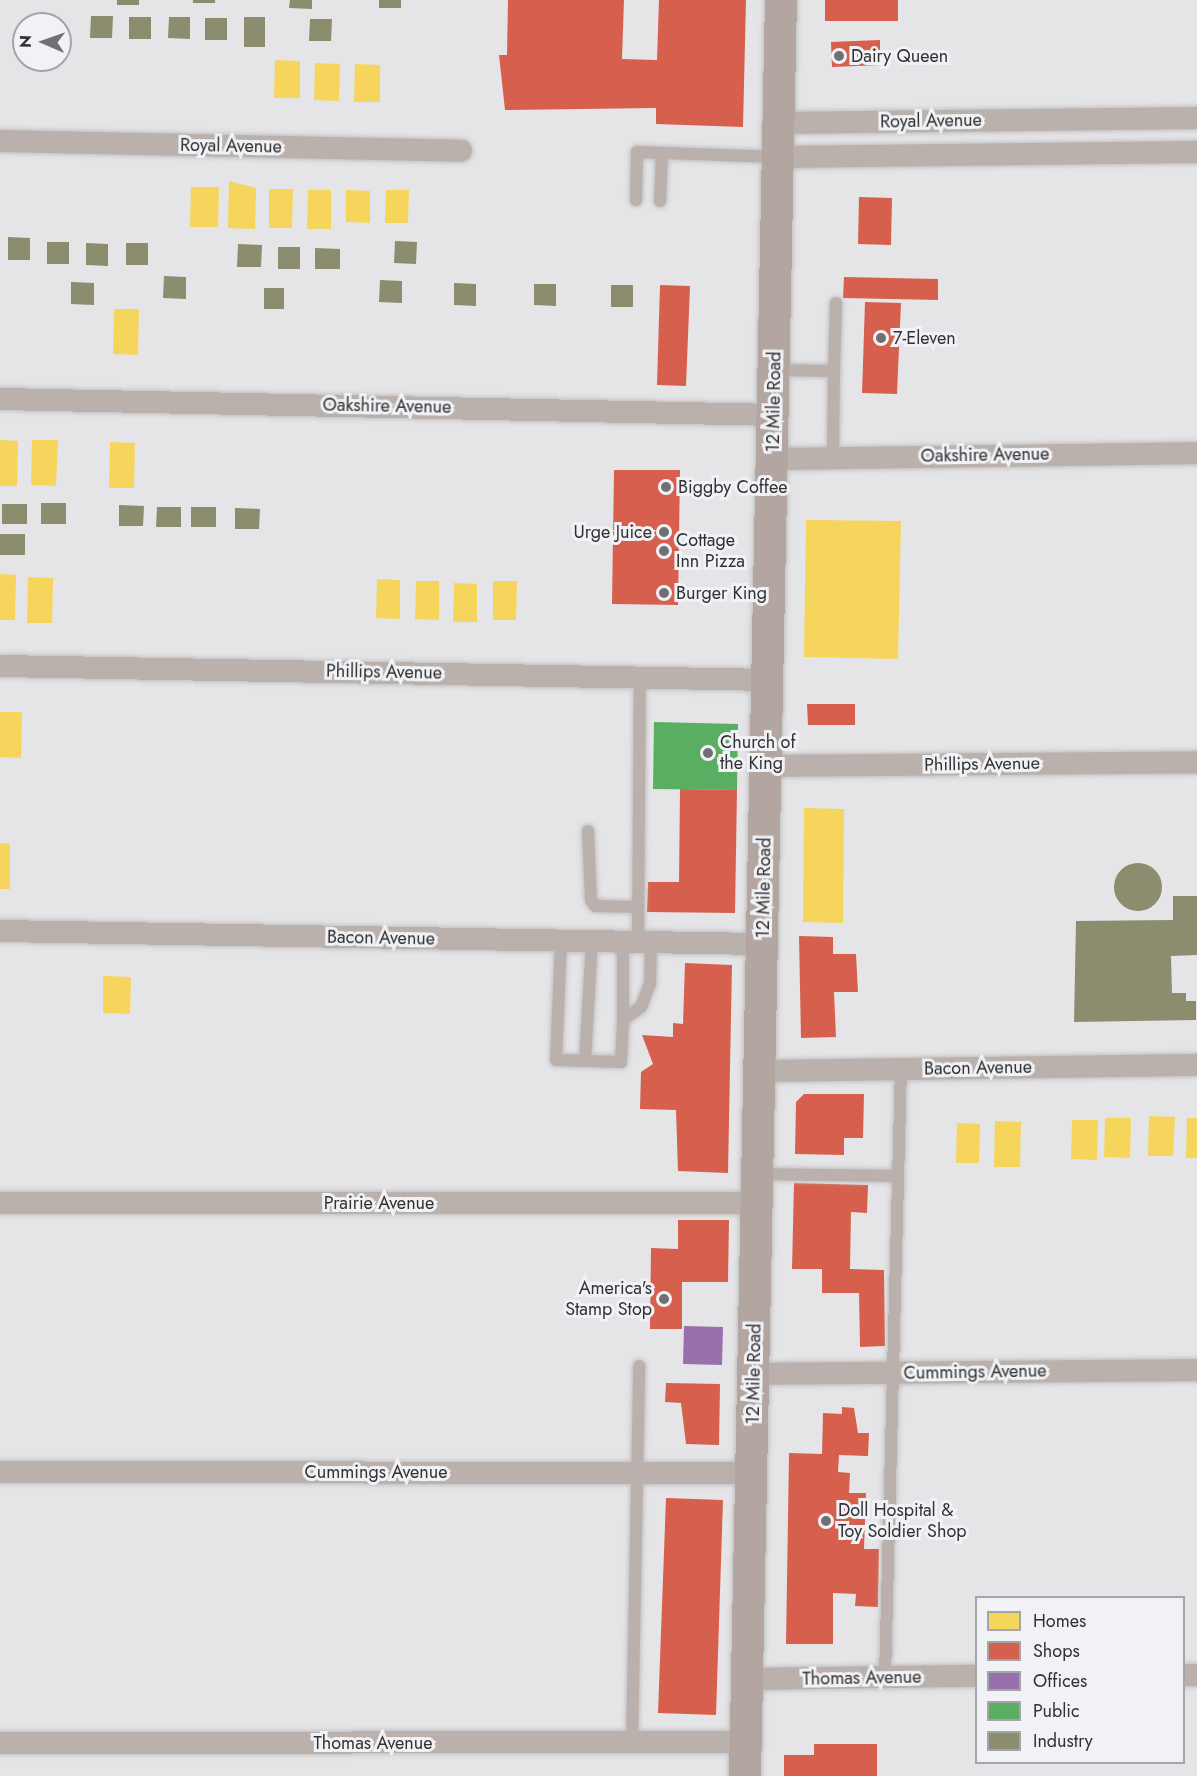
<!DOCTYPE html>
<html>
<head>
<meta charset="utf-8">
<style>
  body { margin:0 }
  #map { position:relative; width:1197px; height:1776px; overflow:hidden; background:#e5e5e8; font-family:Jost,sans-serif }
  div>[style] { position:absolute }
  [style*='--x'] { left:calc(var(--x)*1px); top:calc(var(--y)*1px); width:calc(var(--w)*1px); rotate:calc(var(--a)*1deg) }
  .homes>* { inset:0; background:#f6d55c }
  .shops>* { inset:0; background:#d6604d }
  .offices>* { inset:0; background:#9970ab }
  .public>* { inset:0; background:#5aae61 }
  .industry>* { inset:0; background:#8c8c6e }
  .round { border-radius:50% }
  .roads { filter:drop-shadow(0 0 2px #c2c2c3) drop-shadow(0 0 2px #c2c2c3) }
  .service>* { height:12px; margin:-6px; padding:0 6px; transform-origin:6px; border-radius:6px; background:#bbb1ac }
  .minor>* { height:22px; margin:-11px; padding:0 11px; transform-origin:11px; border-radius:11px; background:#bbb1ac }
  .secondary>* { height:32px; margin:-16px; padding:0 16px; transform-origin:16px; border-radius:16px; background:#b3a6a0 }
  .dots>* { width:16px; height:16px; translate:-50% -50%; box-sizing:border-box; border:3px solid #f1f2f6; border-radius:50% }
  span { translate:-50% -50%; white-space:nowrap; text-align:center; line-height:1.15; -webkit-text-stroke:6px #f1f2f6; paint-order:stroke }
  .poi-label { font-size:18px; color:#313133 }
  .left { translate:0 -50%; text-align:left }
  .right { translate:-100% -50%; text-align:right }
  .street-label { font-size:18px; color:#313133 }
  .legend { position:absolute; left:975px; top:1596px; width:210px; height:168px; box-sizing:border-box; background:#f1f2f6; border:2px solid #a4a5a8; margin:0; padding:8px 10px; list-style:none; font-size:18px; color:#313133 }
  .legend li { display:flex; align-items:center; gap:12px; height:30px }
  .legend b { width:30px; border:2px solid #a4a5a8 }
  .north { position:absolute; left:12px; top:12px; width:60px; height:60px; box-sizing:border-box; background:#f1f2f6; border:2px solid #a4a5a8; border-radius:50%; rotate:272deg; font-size:16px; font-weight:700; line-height:24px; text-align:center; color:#313133 }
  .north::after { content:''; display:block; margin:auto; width:21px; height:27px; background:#707072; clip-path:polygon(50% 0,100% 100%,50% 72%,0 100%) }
</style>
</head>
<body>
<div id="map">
  <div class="homes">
    <i style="clip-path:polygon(275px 60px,300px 61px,300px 98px,274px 98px)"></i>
    <i style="clip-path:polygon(315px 63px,340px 64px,339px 101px,314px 100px)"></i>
    <i style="clip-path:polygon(355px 64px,380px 65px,380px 102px,354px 102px)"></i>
    <i style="clip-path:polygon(229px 181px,256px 188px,255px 229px,228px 228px)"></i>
    <i style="clip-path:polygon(191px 187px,219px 187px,218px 227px,190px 227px)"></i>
    <i style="clip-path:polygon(269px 189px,293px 189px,292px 228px,269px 228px)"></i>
    <i style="clip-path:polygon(308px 190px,331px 190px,331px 229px,307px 229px)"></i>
    <i style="clip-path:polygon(346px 190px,370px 191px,370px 223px,346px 222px)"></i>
    <i style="clip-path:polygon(386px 190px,409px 190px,408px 223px,385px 223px)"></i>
    <i style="clip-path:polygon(114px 309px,139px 309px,138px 355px,113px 354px)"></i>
    <i style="clip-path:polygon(0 440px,18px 441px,17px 486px,0 486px)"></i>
    <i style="clip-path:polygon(32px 440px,58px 440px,56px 486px,31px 485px)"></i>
    <i style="clip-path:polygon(110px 442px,135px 443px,134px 488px,109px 488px)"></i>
    <i style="clip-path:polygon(806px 520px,901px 521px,898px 659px,804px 657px)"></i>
    <i style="clip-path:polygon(0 574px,16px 575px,15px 620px,0 620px)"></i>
    <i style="clip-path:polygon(28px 577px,53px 578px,52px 623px,27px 623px)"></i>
    <i style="clip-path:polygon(377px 579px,400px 580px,400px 619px,376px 618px)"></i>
    <i style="clip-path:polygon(416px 581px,439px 581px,439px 620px,415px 619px)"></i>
    <i style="clip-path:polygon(493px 581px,517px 581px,516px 620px,493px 620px)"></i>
    <i style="clip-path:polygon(454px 583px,477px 584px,477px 622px,453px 622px)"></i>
    <i style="clip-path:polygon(0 712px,22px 712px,21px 758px,0 757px)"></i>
    <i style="clip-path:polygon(804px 808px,844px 809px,843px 923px,803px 922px)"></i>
    <i style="clip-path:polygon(0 843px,10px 844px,10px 889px,0 889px)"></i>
    <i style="clip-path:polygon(103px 976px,131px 977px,130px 1014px,103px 1013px)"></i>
    <i style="clip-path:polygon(1149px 1116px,1175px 1117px,1173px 1156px,1148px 1156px)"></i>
    <i style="clip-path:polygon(1105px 1118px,1131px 1118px,1130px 1158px,1104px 1157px)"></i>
    <i style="clip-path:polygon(1187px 1118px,1197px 1118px,1197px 1158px,1186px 1158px)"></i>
    <i style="clip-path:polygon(1072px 1120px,1098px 1120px,1097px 1160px,1071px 1159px)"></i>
    <i style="clip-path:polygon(995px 1121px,1021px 1122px,1020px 1167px,994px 1167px)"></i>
    <i style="clip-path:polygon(957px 1123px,980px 1124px,979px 1163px,956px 1163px)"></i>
  </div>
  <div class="shops">
    <i style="clip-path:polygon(508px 0,624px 0,622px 59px,657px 60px,659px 0,746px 0,743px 127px,656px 124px,656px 108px,505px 110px,499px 55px,507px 55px)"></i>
    <i style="clip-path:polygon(825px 0,898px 0,898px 21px,825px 21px)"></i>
    <i style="clip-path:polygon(880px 40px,880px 65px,832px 67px,831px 42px)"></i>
    <i style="clip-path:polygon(859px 197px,892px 198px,891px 245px,858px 244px)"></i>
    <i style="clip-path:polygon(844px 277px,938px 279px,938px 300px,843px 298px)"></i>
    <i style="clip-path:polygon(660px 285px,690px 286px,686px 386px,657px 385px)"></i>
    <i style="clip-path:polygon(865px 302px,901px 303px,897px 394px,862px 393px)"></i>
    <i style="clip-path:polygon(614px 470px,680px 470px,678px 605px,612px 604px)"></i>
    <i style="clip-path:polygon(807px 704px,855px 704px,855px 725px,808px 725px)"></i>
    <i style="clip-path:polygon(680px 789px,737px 790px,735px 913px,647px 912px,648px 882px,679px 882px)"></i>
    <i style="clip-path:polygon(799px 936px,833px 937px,833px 954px,856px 954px,858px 992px,834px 992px,836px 1037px,801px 1038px)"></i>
    <i style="clip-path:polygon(685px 963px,732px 965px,728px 1173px,678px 1171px,676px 1110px,640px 1109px,641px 1072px,653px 1064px,642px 1035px,673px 1037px,673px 1023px,683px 1024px)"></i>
    <i style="clip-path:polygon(804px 1094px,864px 1094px,863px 1138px,844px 1138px,844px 1155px,795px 1154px,796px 1102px)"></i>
    <i style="clip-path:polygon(794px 1183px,868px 1185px,867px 1213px,851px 1212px,850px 1269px,884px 1270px,885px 1346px,860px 1347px,859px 1293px,822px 1293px,822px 1269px,792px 1269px)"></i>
    <i style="clip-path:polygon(678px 1220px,729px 1220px,728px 1282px,682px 1282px,682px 1329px,650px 1329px,651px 1248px,678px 1249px)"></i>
    <i style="clip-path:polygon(666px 1383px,720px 1384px,719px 1445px,686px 1444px,681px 1403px,665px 1402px)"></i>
    <i style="clip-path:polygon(842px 1407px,854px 1408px,858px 1433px,869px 1433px,868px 1456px,839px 1455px,838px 1472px,850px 1473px,849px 1493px,866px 1493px,864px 1549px,879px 1549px,878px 1607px,855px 1606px,856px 1594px,833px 1593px,833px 1644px,786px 1644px,789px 1453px,822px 1454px,823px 1413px,842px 1414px)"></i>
    <i style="clip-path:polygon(666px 1498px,723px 1500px,716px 1715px,658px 1713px)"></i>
    <i style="clip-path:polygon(814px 1744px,877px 1744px,877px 1776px,784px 1776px,784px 1755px,814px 1755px)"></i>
  </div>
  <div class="offices">
    <i style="clip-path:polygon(684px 1326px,723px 1327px,722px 1365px,683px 1364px)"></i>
  </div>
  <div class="public">
    <i style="clip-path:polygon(654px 722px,738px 724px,737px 790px,653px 789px)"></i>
  </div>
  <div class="industry">
    <i style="clip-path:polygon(117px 0,139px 0,139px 5px,117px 5px)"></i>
    <i style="clip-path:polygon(193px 0,215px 0,215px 3px,193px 3px)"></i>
    <i style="clip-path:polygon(290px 0,312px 0,312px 9px,289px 8px)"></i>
    <i style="clip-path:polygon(379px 0,401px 0,401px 8px,379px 8px)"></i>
    <i style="clip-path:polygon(91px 16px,113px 16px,112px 38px,90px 38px)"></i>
    <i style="clip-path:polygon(129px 17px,151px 17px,151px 39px,129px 39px)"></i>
    <i style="clip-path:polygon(169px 17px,190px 17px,190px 39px,168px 38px)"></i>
    <i style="clip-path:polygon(244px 17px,265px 17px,265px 47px,244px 47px)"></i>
    <i style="clip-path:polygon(205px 18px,227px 18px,227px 40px,205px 40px)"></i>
    <i style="clip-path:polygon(310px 19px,332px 19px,331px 41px,309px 41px)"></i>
    <i style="clip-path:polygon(8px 237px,30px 238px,30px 260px,8px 260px)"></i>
    <i style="clip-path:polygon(395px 241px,417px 242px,416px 264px,394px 263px)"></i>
    <i style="clip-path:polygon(47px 242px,69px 242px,69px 264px,47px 264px)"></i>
    <i style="clip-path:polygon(86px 243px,108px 244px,108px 266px,86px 265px)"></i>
    <i style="clip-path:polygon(126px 243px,148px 243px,148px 265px,126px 265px)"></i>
    <i style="clip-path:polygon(238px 244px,262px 245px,261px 267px,237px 267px)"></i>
    <i style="clip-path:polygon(278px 247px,300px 247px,300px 269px,278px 269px)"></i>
    <i style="clip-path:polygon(315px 248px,340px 249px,340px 269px,315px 269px)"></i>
    <i style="clip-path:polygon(164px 276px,186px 277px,186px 299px,163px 298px)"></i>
    <i style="clip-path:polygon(380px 280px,402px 281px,402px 303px,379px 302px)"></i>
    <i style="clip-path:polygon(71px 282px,94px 283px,94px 305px,71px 304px)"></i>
    <i style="clip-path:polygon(454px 283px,476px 284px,476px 306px,454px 305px)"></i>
    <i style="clip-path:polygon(534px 284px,556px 284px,556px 306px,534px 305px)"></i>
    <i style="clip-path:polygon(611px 285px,633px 285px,633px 307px,611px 307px)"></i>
    <i style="clip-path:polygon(264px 288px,284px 288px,284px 309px,264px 309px)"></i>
    <i style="clip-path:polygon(41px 503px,66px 503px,66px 524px,41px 524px)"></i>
    <i style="clip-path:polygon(2px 504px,27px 504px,27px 524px,2px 524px)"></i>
    <i style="clip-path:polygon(119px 505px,144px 506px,143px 526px,119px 526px)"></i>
    <i style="clip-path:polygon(157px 507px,181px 507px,181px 527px,156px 527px)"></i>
    <i style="clip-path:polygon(191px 507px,216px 507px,216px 527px,191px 527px)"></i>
    <i style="clip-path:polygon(235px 508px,260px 509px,259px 529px,235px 529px)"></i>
    <i style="clip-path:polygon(0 534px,25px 534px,25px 555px,0 555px)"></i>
    <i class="round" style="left:1114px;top:863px;width:48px;height:48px"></i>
    <i style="clip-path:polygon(1173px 896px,1197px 896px,1197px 955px,1171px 956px,1172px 993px,1186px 993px,1186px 1001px,1196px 1001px,1196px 1020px,1074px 1022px,1076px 921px,1173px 920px)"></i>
  </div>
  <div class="roads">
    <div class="service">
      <i style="--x:636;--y:200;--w:48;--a:-88.8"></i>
      <i style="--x:637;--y:152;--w:140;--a:2"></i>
      <i style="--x:660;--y:201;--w:48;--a:-87.6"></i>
      <i style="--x:775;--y:370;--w:59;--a:1"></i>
      <i style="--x:834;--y:371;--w:87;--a:90.7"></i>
      <i style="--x:834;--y:371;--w:68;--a:-88.3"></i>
      <i style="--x:588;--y:831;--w:69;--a:87.5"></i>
      <i style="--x:591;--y:900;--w:7;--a:56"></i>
      <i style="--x:595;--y:906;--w:40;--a:1.4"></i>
      <i style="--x:561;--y:941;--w:119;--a:92.4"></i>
      <i style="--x:556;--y:1060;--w:65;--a:1.8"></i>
      <i style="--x:621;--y:1062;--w:42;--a:-87.3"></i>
      <i style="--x:623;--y:1020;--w:22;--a:-36"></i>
      <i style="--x:641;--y:1007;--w:25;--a:-69"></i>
      <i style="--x:650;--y:984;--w:42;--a:-88.6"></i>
      <i style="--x:623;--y:942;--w:78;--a:90"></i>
      <i style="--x:638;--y:942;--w:265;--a:-89.6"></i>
      <i style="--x:585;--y:1061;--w:120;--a:-86.7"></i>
      <i style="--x:759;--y:1174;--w:139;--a:0.8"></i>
      <i style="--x:885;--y:1677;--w:609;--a:-88.5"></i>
      <i style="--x:632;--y:1744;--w:378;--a:-88.9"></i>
    </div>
    <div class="minor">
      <i style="--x:779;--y:123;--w:418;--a:-0.7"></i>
      <i style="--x:0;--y:141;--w:461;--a:1.2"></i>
      <i style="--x:778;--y:157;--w:419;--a:-0.7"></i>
      <i style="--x:0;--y:399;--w:774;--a:1.18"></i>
      <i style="--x:773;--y:459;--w:424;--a:-0.8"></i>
      <i style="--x:0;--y:666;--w:768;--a:1.04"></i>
      <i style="--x:767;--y:766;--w:430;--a:-0.5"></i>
      <i style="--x:0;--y:931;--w:763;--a:0.98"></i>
      <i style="--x:760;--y:1071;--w:437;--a:-0.8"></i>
      <i style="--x:0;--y:1203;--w:757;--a:0"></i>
      <i style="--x:754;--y:1374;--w:443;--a:-0.5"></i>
      <i style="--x:0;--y:1472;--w:752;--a:0.08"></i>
      <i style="--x:1184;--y:1675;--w:13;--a:0"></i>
      <i style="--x:748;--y:1679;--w:228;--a:-0.8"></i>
      <i style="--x:0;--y:1743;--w:746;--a:-0.08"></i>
    </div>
    <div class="secondary">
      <i style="--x:745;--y:1776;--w:1776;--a:-88.84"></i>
    </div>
  </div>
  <div class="dots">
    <i style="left:839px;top:56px;background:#707072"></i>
    <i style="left:881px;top:338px;background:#707072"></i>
    <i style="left:666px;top:487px;background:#707072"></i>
    <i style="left:664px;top:532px;background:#707072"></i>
    <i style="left:664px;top:551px;background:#707072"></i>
    <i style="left:664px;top:593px;background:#707072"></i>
    <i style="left:708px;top:753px;background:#707072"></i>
    <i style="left:664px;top:1299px;background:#707072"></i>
    <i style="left:826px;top:1521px;background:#707072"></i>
  </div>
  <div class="poi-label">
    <span class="left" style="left:851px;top:56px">Dairy Queen</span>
    <span class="left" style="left:893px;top:338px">7-Eleven</span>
    <span class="left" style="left:678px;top:487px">Biggby Coffee</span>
    <span class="right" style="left:652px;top:532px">Urge Juice</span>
    <span class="left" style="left:676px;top:551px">Cottage<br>Inn Pizza</span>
    <span class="left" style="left:676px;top:593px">Burger King</span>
    <span class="left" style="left:720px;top:753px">Church of<br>the King</span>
    <span class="right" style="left:652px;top:1299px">America's<br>Stamp Stop</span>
    <span class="left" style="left:838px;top:1521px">Doll Hospital &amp;<br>Toy Soldier Shop</span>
  </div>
  <div class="street-label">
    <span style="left:931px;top:121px;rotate:-1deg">Royal Avenue</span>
    <span style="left:231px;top:146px;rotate:1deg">Royal Avenue</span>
    <span style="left:774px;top:402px;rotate:-89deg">12 Mile Road</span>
    <span style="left:387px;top:406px;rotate:1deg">Oakshire Avenue</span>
    <span style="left:985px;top:455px;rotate:-1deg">Oakshire Avenue</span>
    <span style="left:384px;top:672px;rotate:1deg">Phillips Avenue</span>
    <span style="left:982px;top:764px;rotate:-1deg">Phillips Avenue</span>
    <span style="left:764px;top:888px;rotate:-89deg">12 Mile Road</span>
    <span style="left:381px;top:938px;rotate:1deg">Bacon Avenue</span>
    <span style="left:978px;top:1068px;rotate:-1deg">Bacon Avenue</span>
    <span style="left:379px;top:1203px">Prairie Avenue</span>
    <span style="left:975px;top:1372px;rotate:-1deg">Cummings Avenue</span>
    <span style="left:754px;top:1374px;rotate:-89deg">12 Mile Road</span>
    <span style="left:376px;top:1472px">Cummings Avenue</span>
    <span style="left:862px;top:1678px;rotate:-1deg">Thomas Avenue</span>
    <span style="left:373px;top:1743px">Thomas Avenue</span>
  </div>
  <ul class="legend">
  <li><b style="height:16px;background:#f6d55c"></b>Homes</li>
  <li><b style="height:16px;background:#d6604d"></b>Shops</li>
  <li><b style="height:16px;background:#9970ab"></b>Offices</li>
  <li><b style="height:16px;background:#5aae61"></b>Public</li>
  <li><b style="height:16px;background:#8c8c6e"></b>Industry</li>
  </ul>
  <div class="north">N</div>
</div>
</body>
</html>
